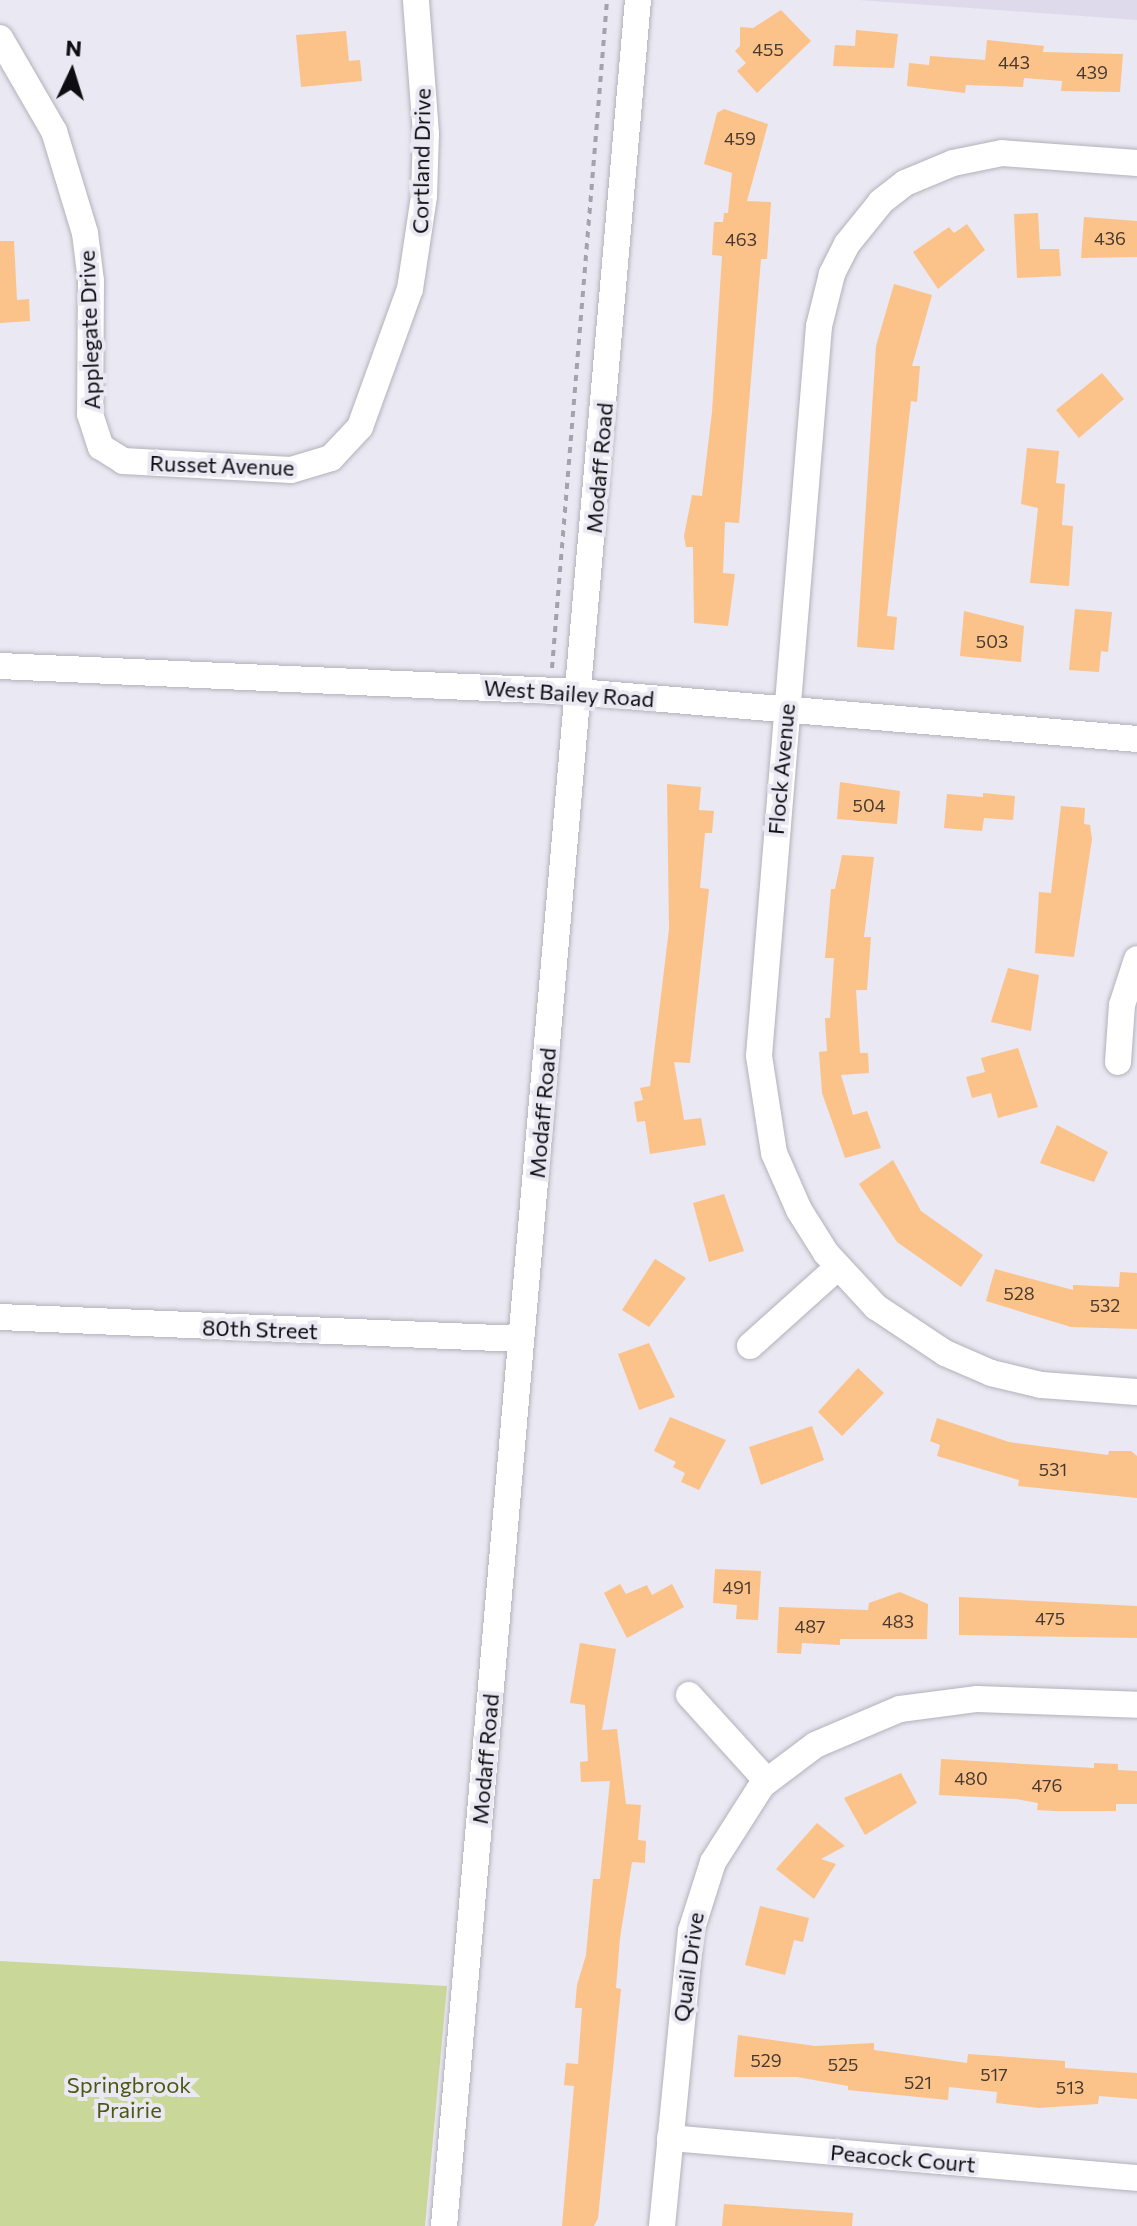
<!DOCTYPE html>
<html>
<head>
<meta charset="utf-8">
<style>
  body { margin:0 }
  #map { position:relative; width:1137px; height:2226px; overflow:hidden; background:#eae8f2; font-family:Commissioner,sans-serif }
  div>[style] { position:absolute }
  [style*='--x'] { left:calc(var(--x)*1px); top:calc(var(--y)*1px); width:calc(var(--w)*1px); rotate:calc(var(--a)*1deg) }
  .built>* { inset:0; background:#dedaec }
  .green>* { inset:0; background:#c9d798 }
  .building>* { inset:0; background:#fbc28a }
  .path>* { height:4px; margin-top:-2px; transform-origin:0; background:repeating-linear-gradient(90deg,#a4a2aa 0 6px,transparent 0 12px) }
  .roads { filter:drop-shadow(0 0 2px #b3b1bb) drop-shadow(0 0 2px #b3b1bb) }
  .minor>* { height:26px; margin:-13px; padding:0 13px; transform-origin:13px; border-radius:13px; background:#fff }
  span { translate:-50% -50%; white-space:nowrap; text-align:center; line-height:1.15; -webkit-text-stroke:8px #eae8f2; paint-order:stroke }
  .number-label { font-size:18px; color:#493a2f }
  .number-label span { -webkit-text-stroke-width:0 }
  .street-label { font-size:22px; color:#0e0d11 }
  .park-label { font-size:22px; color:#4d5814 }
  .north { position:absolute; left:32px; top:32px; width:80px; height:80px; -webkit-text-stroke:6px #eae8f2; paint-order:stroke; rotate:4deg; font-size:22px; font-weight:700; line-height:32px; text-align:center; color:#0e0d11 }
  .north::after { content:''; display:block; margin:auto; width:28px; height:36px; background:#0e0d11; clip-path:polygon(50% 0,100% 100%,50% 72%,0 100%) }
</style>
</head>
<body>
<div id="map">
  <div class="built">
    <i style="clip-path:polygon(859px 0,1137px 0,1137px 20px)"></i>
  </div>
  <div class="green">
    <i style="clip-path:polygon(0 1961px,447px 1986px,425px 2226px,0 2226px)"></i>
  </div>
  <div class="building">
    <i style="clip-path:polygon(781px 10px,811px 41px,757px 93px,737px 71px,746px 63px,735px 51px,740px 46px,740px 27px,753px 28px)"></i>
    <i style="clip-path:polygon(856px 30px,898px 34px,894px 68px,833px 66px,835px 45px,855px 46px)"></i>
    <i style="clip-path:polygon(346px 31px,349px 61px,360px 60px,362px 81px,301px 87px,296px 35px)"></i>
    <i style="clip-path:polygon(987px 40px,1044px 46px,1043px 52px,1123px 54px,1120px 92px,1061px 91px,1062px 81px,1024px 78px,1023px 87px,966px 85px,965px 93px,907px 86px,909px 63px,929px 65px,930px 56px,985px 60px)"></i>
    <i style="clip-path:polygon(724px 109px,768px 124px,747px 201px,771px 202px,767px 259px,761px 259px,739px 523px,725px 522px,723px 573px,735px 574px,728px 626px,694px 623px,693px 547px,686px 547px,684px 536px,692px 495px,702px 496px,712px 412px,722px 256px,712px 255px,714px 222px,723px 222px,724px 213px,728px 213px,732px 173px,704px 164px,717px 113px)"></i>
    <i style="clip-path:polygon(1038px 213px,1040px 249px,1059px 249px,1061px 276px,1017px 278px,1014px 214px)"></i>
    <i style="clip-path:polygon(1084px 217px,1137px 221px,1137px 257px,1081px 258px)"></i>
    <i style="clip-path:polygon(967px 224px,985px 250px,938px 289px,913px 252px,949px 227px,954px 233px)"></i>
    <i style="clip-path:polygon(0 241px,14px 241px,17px 300px,29px 299px,30px 321px,0 323px)"></i>
    <i style="clip-path:polygon(894px 284px,932px 295px,912px 366px,920px 366px,917px 402px,911px 401px,908px 427px,887px 616px,897px 617px,894px 650px,857px 647px,876px 346px)"></i>
    <i style="clip-path:polygon(1102px 373px,1124px 399px,1079px 438px,1056px 410px)"></i>
    <i style="clip-path:polygon(1027px 448px,1059px 451px,1056px 483px,1065px 484px,1062px 525px,1073px 526px,1069px 586px,1030px 583px,1038px 508px,1021px 504px)"></i>
    <i style="clip-path:polygon(1075px 609px,1112px 612px,1108px 652px,1101px 651px,1099px 672px,1069px 670px)"></i>
    <i style="clip-path:polygon(964px 611px,1024px 626px,1021px 662px,960px 656px)"></i>
    <i style="clip-path:polygon(840px 782px,900px 791px,897px 824px,837px 819px)"></i>
    <i style="clip-path:polygon(667px 784px,701px 787px,699px 810px,714px 811px,712px 833px,705px 833px,700px 888px,709px 889px,690px 1063px,674px 1062px,684px 1120px,701px 1118px,706px 1145px,650px 1154px,645px 1121px,637px 1122px,634px 1102px,643px 1100px,640px 1088px,650px 1086px,669px 929px)"></i>
    <i style="clip-path:polygon(983px 793px,1015px 796px,1013px 820px,984px 818px,982px 831px,944px 828px,947px 794px,983px 797px)"></i>
    <i style="clip-path:polygon(1061px 806px,1085px 808px,1084px 824px,1090px 825px,1092px 839px,1074px 957px,1035px 953px,1039px 892px,1051px 893px)"></i>
    <i style="clip-path:polygon(842px 855px,874px 857px,864px 937px,871px 937px,867px 990px,856px 990px,860px 1053px,868px 1053px,869px 1073px,841px 1075px,853px 1115px,867px 1111px,881px 1148px,845px 1158px,822px 1093px,819px 1052px,827px 1051px,825px 1018px,830px 1018px,834px 958px,825px 958px,831px 889px,835px 889px)"></i>
    <i style="clip-path:polygon(1008px 968px,1039px 975px,1031px 1031px,991px 1022px)"></i>
    <i style="clip-path:polygon(1018px 1048px,1038px 1107px,998px 1118px,991px 1093px,972px 1098px,966px 1077px,985px 1072px,981px 1058px)"></i>
    <i style="clip-path:polygon(1057px 1125px,1108px 1152px,1094px 1182px,1040px 1163px)"></i>
    <i style="clip-path:polygon(893px 1160px,921px 1211px,983px 1255px,961px 1287px,897px 1242px,859px 1184px)"></i>
    <i style="clip-path:polygon(724px 1194px,744px 1251px,709px 1262px,693px 1203px)"></i>
    <i style="clip-path:polygon(655px 1259px,686px 1278px,649px 1327px,622px 1310px)"></i>
    <i style="clip-path:polygon(995px 1269px,1073px 1290px,1073px 1285px,1119px 1287px,1120px 1272px,1137px 1273px,1137px 1329px,1071px 1327px,986px 1301px)"></i>
    <i style="clip-path:polygon(649px 1343px,675px 1397px,639px 1410px,618px 1354px)"></i>
    <i style="clip-path:polygon(858px 1368px,884px 1393px,842px 1436px,818px 1412px)"></i>
    <i style="clip-path:polygon(670px 1417px,726px 1440px,699px 1490px,681px 1482px,685px 1473px,673px 1467px,676px 1462px,654px 1451px)"></i>
    <i style="clip-path:polygon(937px 1418px,1009px 1442px,1108px 1455px,1109px 1451px,1131px 1451px,1137px 1456px,1137px 1498px,1018px 1486px,1019px 1480px,937px 1456px,940px 1445px,930px 1441px)"></i>
    <i style="clip-path:polygon(812px 1426px,824px 1460px,761px 1485px,749px 1447px)"></i>
    <i style="clip-path:polygon(715px 1569px,761px 1571px,758px 1620px,736px 1619px,737px 1605px,713px 1603px)"></i>
    <i style="clip-path:polygon(620px 1584px,626px 1594px,647px 1585px,652px 1595px,672px 1584px,684px 1607px,627px 1638px,604px 1593px)"></i>
    <i style="clip-path:polygon(900px 1592px,928px 1604px,927px 1639px,840px 1639px,840px 1645px,802px 1643px,801px 1654px,777px 1653px,779px 1607px,868px 1610px,869px 1603px)"></i>
    <i style="clip-path:polygon(959px 1597px,1137px 1606px,1137px 1638px,959px 1635px)"></i>
    <i style="clip-path:polygon(580px 1643px,616px 1649px,602px 1730px,617px 1729px,626px 1804px,641px 1805px,638px 1840px,646px 1841px,645px 1863px,632px 1862px,620px 1938px,616px 1988px,621px 1989px,598px 2218px,594px 2226px,562px 2226px,574px 2086px,564px 2085px,566px 2063px,578px 2064px,582px 2008px,575px 2008px,577px 1985px,586px 1955px,593px 1879px,600px 1879px,610px 1781px,581px 1782px,580px 1762px,588px 1761px,585px 1705px,570px 1703px)"></i>
    <i style="clip-path:polygon(941px 1759px,1094px 1768px,1094px 1763px,1118px 1764px,1118px 1770px,1137px 1771px,1137px 1804px,1116px 1804px,1116px 1811px,1055px 1811px,1037px 1810px,1038px 1803px,1016px 1799px,939px 1795px)"></i>
    <i style="clip-path:polygon(901px 1773px,917px 1803px,865px 1835px,844px 1798px)"></i>
    <i style="clip-path:polygon(817px 1823px,845px 1846px,821px 1859px,836px 1864px,814px 1899px,776px 1869px)"></i>
    <i style="clip-path:polygon(760px 1906px,809px 1918px,803px 1942px,794px 1940px,785px 1975px,745px 1965px)"></i>
    <i style="clip-path:polygon(738px 2035px,815px 2046px,874px 2043px,874px 2050px,967px 2063px,968px 2054px,1065px 2061px,1065px 2068px,1137px 2073px,1137px 2099px,1099px 2096px,1098px 2104px,1039px 2108px,996px 2103px,997px 2092px,949px 2087px,948px 2100px,848px 2090px,848px 2086px,797px 2077px,734px 2077px)"></i>
    <i style="clip-path:polygon(724px 2204px,853px 2213px,852px 2226px,722px 2226px)"></i>
  </div>
  <div class="path">
    <i style="--x:552;--y:668;--w:670;--a:-85.29"></i>
  </div>
  <div class="roads">
    <div class="minor">
      <i style="--x:0;--y:38;--w:108;--a:59.9"></i>
      <i style="--x:54;--y:131;--w:107;--a:73.1"></i>
      <i style="--x:85;--y:233;--w:48;--a:82.9"></i>
      <i style="--x:91;--y:281;--w:133;--a:90.4"></i>
      <i style="--x:90;--y:414;--w:35;--a:72"></i>
      <i style="--x:101;--y:447;--w:26;--a:32"></i>
      <i style="--x:123;--y:461;--w:168;--a:3.1"></i>
      <i style="--x:291;--y:470;--w:42;--a:-16.7"></i>
      <i style="--x:331;--y:458;--w:42;--a:-46.9"></i>
      <i style="--x:360;--y:427;--w:147;--a:-70.1"></i>
      <i style="--x:410;--y:289;--w:94;--a:-81.4"></i>
      <i style="--x:424;--y:196;--w:62;--a:-88.2"></i>
      <i style="--x:426;--y:134;--w:134;--a:-94.3"></i>
      <i style="--x:1137;--y:163;--w:135;--a:-175.8"></i>
      <i style="--x:1002;--y:153;--w:50;--a:168.5"></i>
      <i style="--x:953;--y:163;--w:52;--a:157.4"></i>
      <i style="--x:905;--y:183;--w:31;--a:142"></i>
      <i style="--x:881;--y:202;--w:54;--a:129"></i>
      <i style="--x:847;--y:244;--w:34;--a:117"></i>
      <i style="--x:832;--y:274;--w:54;--a:104"></i>
      <i style="--x:819;--y:326;--w:732;--a:94.7"></i>
      <i style="--x:759;--y:1056;--w:98;--a:81.2"></i>
      <i style="--x:774;--y:1153;--w:62;--a:66.3"></i>
      <i style="--x:799;--y:1210;--w:51;--a:57.9"></i>
      <i style="--x:826;--y:1253;--w:74;--a:47.2"></i>
      <i style="--x:876;--y:1307;--w:83;--a:33.7"></i>
      <i style="--x:945;--y:1353;--w:50;--a:23.5"></i>
      <i style="--x:991;--y:1373;--w:51;--a:13.5"></i>
      <i style="--x:1041;--y:1385;--w:96;--a:4.2"></i>
      <i style="--x:0;--y:666;--w:580;--a:2.57"></i>
      <i style="--x:579;--y:692;--w:560;--a:4.81"></i>
      <i style="--x:1118;--y:1062;--w:57;--a:-86"></i>
      <i style="--x:1122;--y:1005;--w:48;--a:-71.9"></i>
      <i style="--x:0;--y:1317;--w:521;--a:2.42"></i>
      <i style="--x:750;--y:1346;--w:118;--a:-41.9"></i>
      <i style="--x:689;--y:1695;--w:116;--a:47.8"></i>
      <i style="--x:670;--y:2138;--w:469;--a:4.9"></i>
      <i style="--x:444;--y:2226;--w:2234;--a:-85.02"></i>
      <i style="--x:662;--y:2226;--w:296;--a:-84.4"></i>
      <i style="--x:691;--y:1931;--w:72;--a:-72.3"></i>
      <i style="--x:713;--y:1862;--w:91;--a:-57.5"></i>
      <i style="--x:762;--y:1785;--w:66;--a:-37"></i>
      <i style="--x:815;--y:1745;--w:92;--a:-23"></i>
      <i style="--x:900;--y:1709;--w:78;--a:-7.4"></i>
      <i style="--x:977;--y:1699;--w:160;--a:2.1"></i>
    </div>
  </div>
  <div class="number-label">
    <span style="left:768px;top:49px">455</span>
    <span style="left:1014px;top:62px">443</span>
    <span style="left:1092px;top:72px">439</span>
    <span style="left:740px;top:138px">459</span>
    <span style="left:1110px;top:238px">436</span>
    <span style="left:741px;top:239px">463</span>
    <span style="left:992px;top:641px">503</span>
    <span style="left:869px;top:805px">504</span>
    <span style="left:1019px;top:1293px">528</span>
    <span style="left:1105px;top:1305px">532</span>
    <span style="left:1053px;top:1469px">531</span>
    <span style="left:737px;top:1587px">491</span>
    <span style="left:1050px;top:1618px">475</span>
    <span style="left:898px;top:1621px">483</span>
    <span style="left:810px;top:1626px">487</span>
    <span style="left:971px;top:1778px">480</span>
    <span style="left:1047px;top:1785px">476</span>
    <span style="left:766px;top:2060px">529</span>
    <span style="left:843px;top:2064px">525</span>
    <span style="left:994px;top:2074px">517</span>
    <span style="left:918px;top:2082px">521</span>
    <span style="left:1070px;top:2087px">513</span>
  </div>
  <div class="street-label">
    <span style="left:421px;top:161px;rotate:-89deg">Cortland Drive</span>
    <span style="left:89px;top:330px;rotate:-92deg">Applegate Drive</span>
    <span style="left:222px;top:465px;rotate:2deg">Russet Avenue</span>
    <span style="left:599px;top:468px;rotate:-85deg">Modaff Road</span>
    <span style="left:569px;top:693px;rotate:4deg">West Bailey Road</span>
    <span style="left:781px;top:769px;rotate:-85deg">Flock Avenue</span>
    <span style="left:542px;top:1113px;rotate:-85deg">Modaff Road</span>
    <span style="left:260px;top:1329px;rotate:2deg">80th Street</span>
    <span style="left:485px;top:1759px;rotate:-85deg">Modaff Road</span>
    <span style="left:688px;top:1967px;rotate:-82deg">Quail Drive</span>
    <span style="left:903px;top:2158px;rotate:5deg">Peacock Court</span>
  </div>
  <div class="park-label">
    <span style="left:129px;top:2097px">Springbrook<br>Prairie</span>
  </div>
  <div class="north">N</div>
</div>
</body>
</html>
